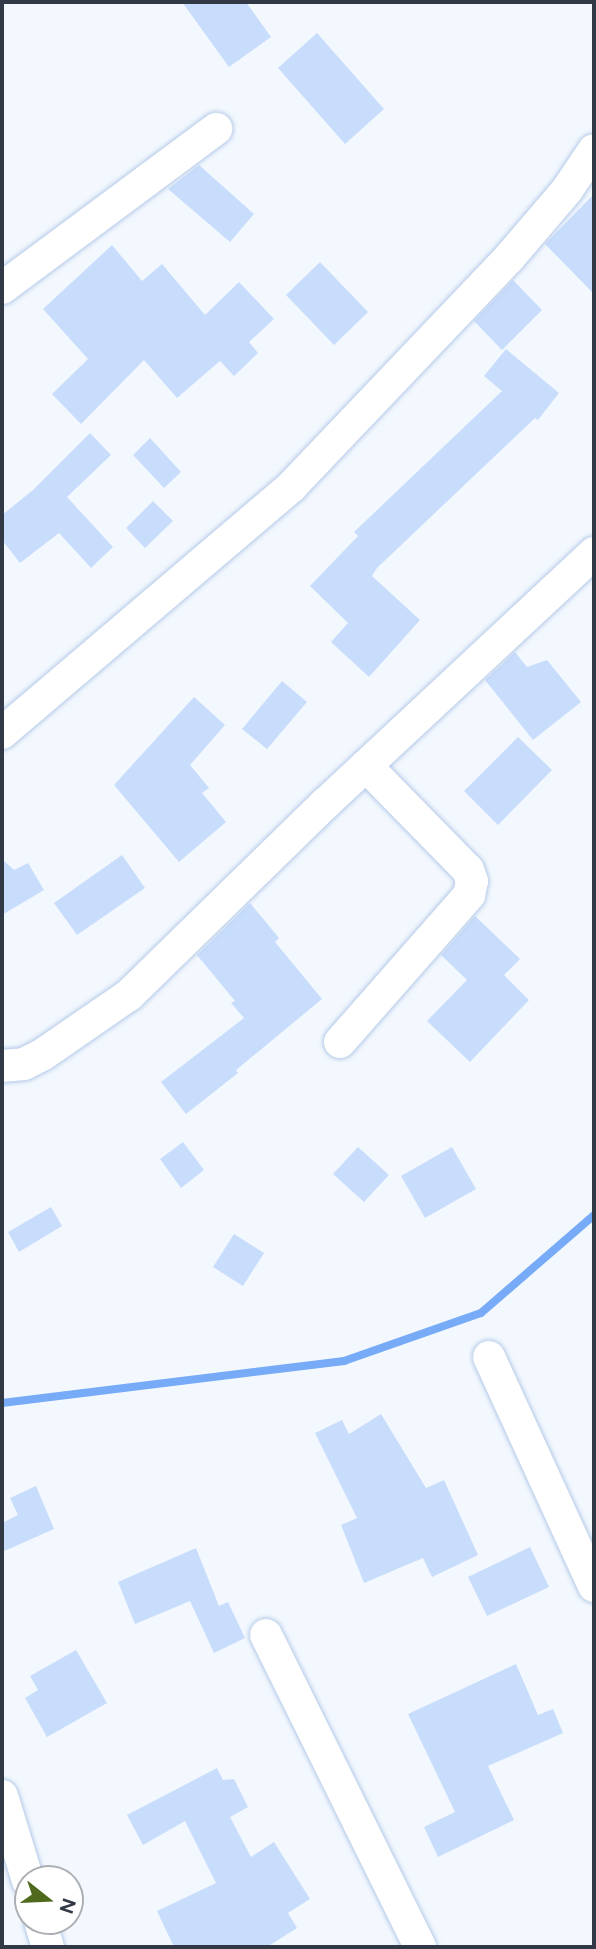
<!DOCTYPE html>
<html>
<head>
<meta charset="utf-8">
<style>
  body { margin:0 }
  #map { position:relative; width:596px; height:1949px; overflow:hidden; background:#f3f8fe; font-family:Figtree,sans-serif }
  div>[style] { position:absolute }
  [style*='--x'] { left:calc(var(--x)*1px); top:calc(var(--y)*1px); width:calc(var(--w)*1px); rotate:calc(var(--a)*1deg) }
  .stream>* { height:8px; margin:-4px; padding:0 4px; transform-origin:4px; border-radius:4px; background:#77abf7 }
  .building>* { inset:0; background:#c8ddfc }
  .roads { filter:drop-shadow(0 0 2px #b5cae8) drop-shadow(0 0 2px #b5cae8) }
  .minor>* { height:32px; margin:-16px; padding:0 16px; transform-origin:16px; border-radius:16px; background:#fff }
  span { translate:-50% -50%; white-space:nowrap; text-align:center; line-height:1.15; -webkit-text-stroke:5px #fff; paint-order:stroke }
  .frame { position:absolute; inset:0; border:4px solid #303945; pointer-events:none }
  .north { position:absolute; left:14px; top:1865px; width:70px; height:70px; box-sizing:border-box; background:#fff; border:2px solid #acb0b5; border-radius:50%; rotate:108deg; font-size:19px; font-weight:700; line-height:28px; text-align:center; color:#303945 }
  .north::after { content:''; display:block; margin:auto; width:24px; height:32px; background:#4f6a1d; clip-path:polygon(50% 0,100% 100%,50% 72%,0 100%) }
</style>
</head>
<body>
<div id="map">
  <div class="stream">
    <i style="--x:2;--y:1403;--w:345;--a:-7"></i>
    <i style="--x:344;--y:1361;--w:145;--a:-19.3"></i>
    <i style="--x:481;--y:1313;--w:150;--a:-40.9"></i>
  </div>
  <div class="building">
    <i style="clip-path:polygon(182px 2px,246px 2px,271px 37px,229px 67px)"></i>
    <i style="clip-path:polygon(317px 33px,384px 109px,345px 144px,278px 68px)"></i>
    <i style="clip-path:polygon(199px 165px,254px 214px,230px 242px,168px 189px)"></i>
    <i style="clip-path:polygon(594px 194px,594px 294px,545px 244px)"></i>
    <i style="clip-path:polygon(112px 245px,142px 281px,162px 264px,205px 315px,239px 282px,274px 319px,249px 342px,258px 353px,234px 376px,220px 361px,177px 398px,144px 360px,81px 424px,52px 394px,88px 359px,43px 309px)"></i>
    <i style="clip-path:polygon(320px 262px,368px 312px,334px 345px,286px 295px)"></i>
    <i style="clip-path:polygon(513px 280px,542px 310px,502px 350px,474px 321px)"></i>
    <i style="clip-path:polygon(506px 349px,559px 393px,538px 420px,535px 418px,377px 568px,372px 576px,420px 620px,369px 677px,331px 642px,348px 623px,310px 586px,358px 536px,354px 532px,502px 391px,484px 376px)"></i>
    <i style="clip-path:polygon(90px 433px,111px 455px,67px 497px,113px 547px,91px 568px,59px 533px,20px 563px,2px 540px,2px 515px,33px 490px)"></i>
    <i style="clip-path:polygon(150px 438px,181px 472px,164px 488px,133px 455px)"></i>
    <i style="clip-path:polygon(153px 501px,173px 521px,145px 548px,126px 528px)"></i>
    <i style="clip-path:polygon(515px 652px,527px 667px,547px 660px,581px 702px,533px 740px,485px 680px)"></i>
    <i style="clip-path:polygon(282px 681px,307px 702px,267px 749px,242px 729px)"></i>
    <i style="clip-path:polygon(194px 697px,225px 725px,190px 765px,209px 788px,202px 793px,226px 822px,179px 862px,114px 785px)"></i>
    <i style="clip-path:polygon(518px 737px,552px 770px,498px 825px,464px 791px)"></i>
    <i style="clip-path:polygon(122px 855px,145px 888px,77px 935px,54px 903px)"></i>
    <i style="clip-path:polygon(2px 859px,14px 870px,28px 863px,44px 890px,2px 915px)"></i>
    <i style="clip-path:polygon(250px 903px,279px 938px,275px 942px,322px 999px,236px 1070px,238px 1073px,186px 1114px,161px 1082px,244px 1018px,231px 1003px,235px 1001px,197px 955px)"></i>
    <i style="clip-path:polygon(475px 916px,520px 959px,504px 975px,529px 1000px,470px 1062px,427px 1021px,467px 980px,441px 955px)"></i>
    <i style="clip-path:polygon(183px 1142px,204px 1170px,181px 1188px,160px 1159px)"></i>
    <i style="clip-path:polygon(358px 1147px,389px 1175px,364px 1202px,333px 1174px)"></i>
    <i style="clip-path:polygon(452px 1147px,476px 1189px,425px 1218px,401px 1176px)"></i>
    <i style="clip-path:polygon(51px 1207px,62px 1226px,19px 1252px,8px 1232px)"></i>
    <i style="clip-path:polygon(234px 1234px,264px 1253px,243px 1286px,213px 1267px)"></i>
    <i style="clip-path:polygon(381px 1414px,426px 1488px,444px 1480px,478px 1555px,432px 1577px,423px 1558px,364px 1583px,341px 1525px,357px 1518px,315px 1433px,342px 1420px,349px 1434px)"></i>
    <i style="clip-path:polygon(36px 1486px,54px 1529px,2px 1552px,2px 1523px,18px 1515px,10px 1498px)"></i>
    <i style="clip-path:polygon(530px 1547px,549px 1587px,487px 1616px,468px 1577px)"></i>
    <i style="clip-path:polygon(196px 1548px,219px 1606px,228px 1602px,245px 1638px,214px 1653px,190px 1601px,135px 1624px,118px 1582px)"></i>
    <i style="clip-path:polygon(76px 1650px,107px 1703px,47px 1737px,25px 1698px,38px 1690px,30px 1676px)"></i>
    <i style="clip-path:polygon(516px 1664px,538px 1715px,553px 1709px,563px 1733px,488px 1766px,514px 1820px,438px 1857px,424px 1827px,455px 1812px,408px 1714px)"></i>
    <i style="clip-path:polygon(217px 1768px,223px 1780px,234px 1779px,248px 1807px,230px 1817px,251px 1857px,274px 1842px,310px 1899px,288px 1913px,297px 1928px,267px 1947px,174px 1947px,157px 1911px,216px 1883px,185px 1821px,143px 1845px,127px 1815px)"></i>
  </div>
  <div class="roads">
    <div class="minor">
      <i style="--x:2;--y:288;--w:267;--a:-36.6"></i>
      <i style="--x:2;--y:733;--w:380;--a:-40.4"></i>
      <i style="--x:291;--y:487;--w:316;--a:-46.4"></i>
      <i style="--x:509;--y:258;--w:89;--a:-49.5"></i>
      <i style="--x:567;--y:190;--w:48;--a:-56"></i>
      <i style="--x:340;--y:1042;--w:196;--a:-48.7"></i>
      <i style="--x:469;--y:895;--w:14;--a:-78"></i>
      <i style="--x:472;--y:881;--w:12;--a:-110"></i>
      <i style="--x:468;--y:870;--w:146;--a:-134.4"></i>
      <i style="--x:2;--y:1066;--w:22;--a:-5"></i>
      <i style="--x:24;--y:1064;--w:20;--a:-27"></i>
      <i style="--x:42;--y:1055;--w:106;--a:-34.6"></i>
      <i style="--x:129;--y:995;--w:275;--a:-44.3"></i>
      <i style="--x:326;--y:803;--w:367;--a:-43"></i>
      <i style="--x:489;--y:1357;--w:252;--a:65.4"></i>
      <i style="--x:266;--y:1635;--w:348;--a:63.7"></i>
      <i style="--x:2;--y:1796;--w:89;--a:73"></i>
      <i style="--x:40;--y:1921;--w:27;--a:73"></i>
    </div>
  </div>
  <div class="frame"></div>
  <div class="north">N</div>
</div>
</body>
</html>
